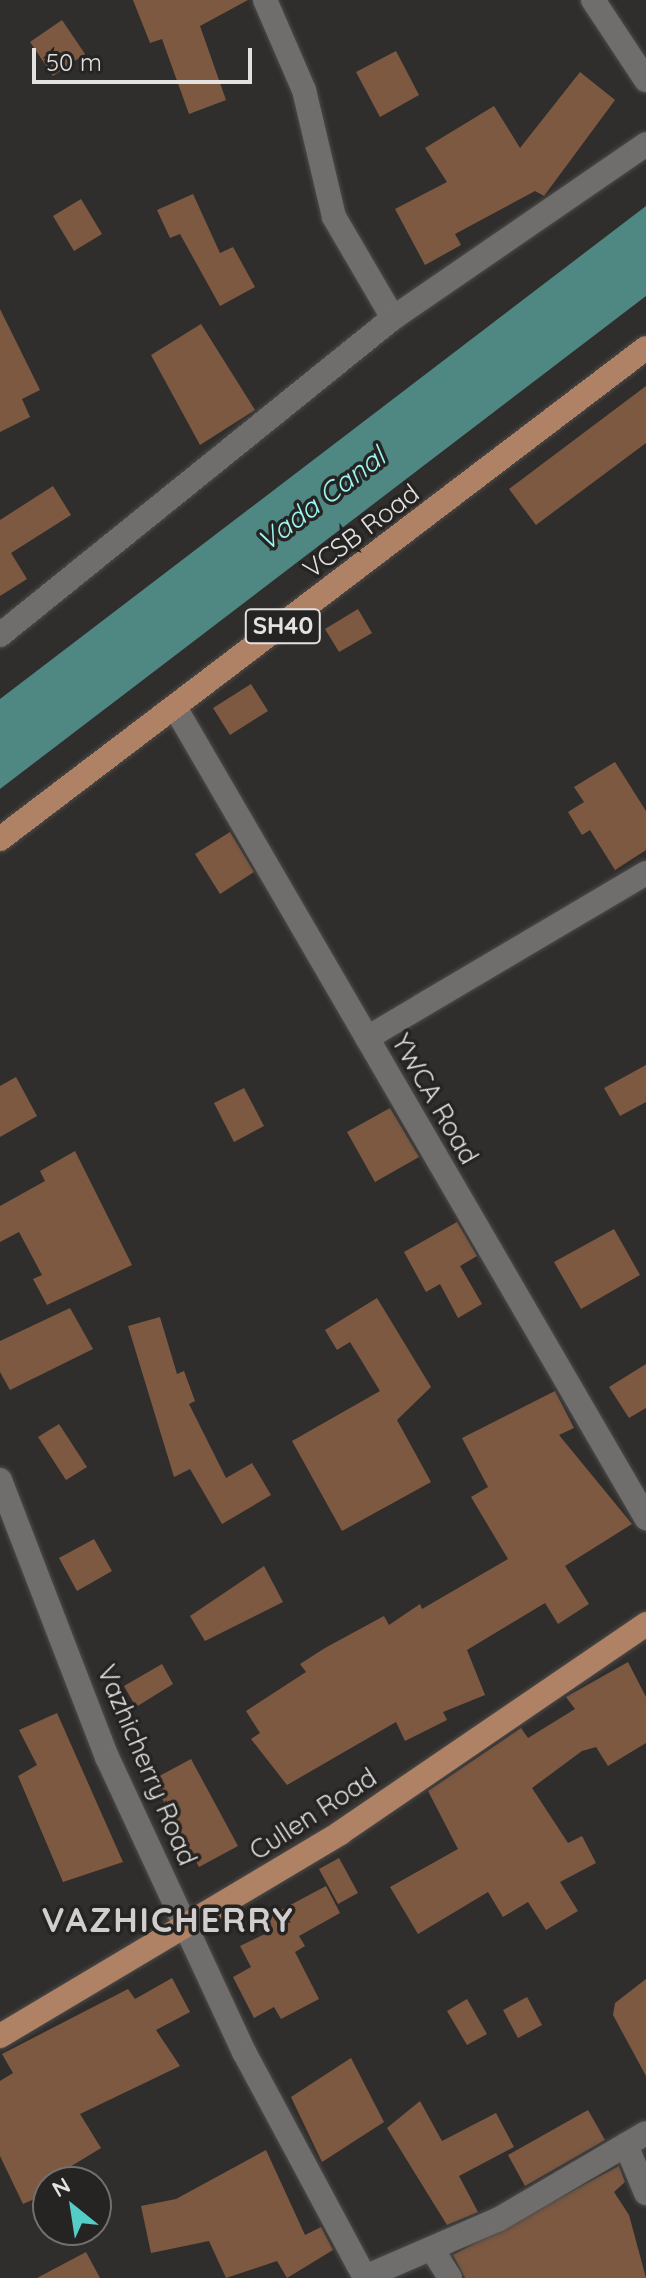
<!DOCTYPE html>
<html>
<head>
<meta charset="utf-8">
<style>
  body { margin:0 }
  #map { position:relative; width:646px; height:2278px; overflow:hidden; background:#302e2c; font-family:Quicksand,sans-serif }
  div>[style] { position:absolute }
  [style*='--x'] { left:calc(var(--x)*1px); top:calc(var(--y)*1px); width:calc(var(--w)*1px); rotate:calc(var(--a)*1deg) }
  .water>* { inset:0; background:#4f8783 }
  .building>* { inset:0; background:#7e5942 }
  .roads { filter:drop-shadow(0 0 2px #4d4b4a) drop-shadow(0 0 2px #4d4b4a) }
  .street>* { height:24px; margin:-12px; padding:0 12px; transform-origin:12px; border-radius:12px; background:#706e6c }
  .secondary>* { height:24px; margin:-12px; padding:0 12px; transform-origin:12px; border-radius:12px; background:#706e6c }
  .primary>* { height:24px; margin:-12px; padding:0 12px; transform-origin:12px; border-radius:12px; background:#b08265 }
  span { translate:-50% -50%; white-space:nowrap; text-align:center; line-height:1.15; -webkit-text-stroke:7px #262423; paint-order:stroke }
  .shield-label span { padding:2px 6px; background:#262423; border:2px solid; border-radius:6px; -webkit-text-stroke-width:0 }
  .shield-label { font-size:24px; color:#e3e2e1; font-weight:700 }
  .street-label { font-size:26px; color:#e3e2e1 }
  .water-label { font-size:28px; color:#9af7f1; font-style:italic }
  .district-label { font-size:34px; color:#d1cecd; font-weight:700; letter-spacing:2px }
  .north { position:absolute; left:32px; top:2166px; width:80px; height:80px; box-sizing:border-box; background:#262423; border:2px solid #72706f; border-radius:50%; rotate:330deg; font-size:22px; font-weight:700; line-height:32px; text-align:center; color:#e3e2e1 }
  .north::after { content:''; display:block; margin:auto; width:28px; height:36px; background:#54cdc6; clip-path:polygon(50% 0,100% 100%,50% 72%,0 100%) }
  .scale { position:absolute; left:32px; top:48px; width:220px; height:36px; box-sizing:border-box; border:4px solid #e3e2e1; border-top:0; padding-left:10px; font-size:24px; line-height:28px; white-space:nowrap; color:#e3e2e1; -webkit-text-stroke:6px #262423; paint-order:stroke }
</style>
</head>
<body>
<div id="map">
  <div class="water">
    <i style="clip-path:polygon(646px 206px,646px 296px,0 789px,0 699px)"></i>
  </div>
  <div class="building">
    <i style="clip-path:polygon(133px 0,248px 0,200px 26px,226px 100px,189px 114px,162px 39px,150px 43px)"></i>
    <i style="clip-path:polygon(62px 20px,85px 54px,53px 76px,30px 42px)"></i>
    <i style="clip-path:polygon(396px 51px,419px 95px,380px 117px,356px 72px)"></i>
    <i style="clip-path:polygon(580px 72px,615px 100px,544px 196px,535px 191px,455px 234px,461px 245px,425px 265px,395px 209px,447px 182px,425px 148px,494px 106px,520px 148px)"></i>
    <i style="clip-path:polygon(193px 194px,220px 253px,233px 247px,255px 287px,220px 306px,180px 234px,170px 238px,157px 210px)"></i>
    <i style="clip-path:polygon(81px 199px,102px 234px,74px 251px,53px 216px)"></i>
    <i style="clip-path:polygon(0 309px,40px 390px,22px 399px,30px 417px,0 432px)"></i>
    <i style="clip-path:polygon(201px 324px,255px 410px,200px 445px,151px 355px)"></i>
    <i style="clip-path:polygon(646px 386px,646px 443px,536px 525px,509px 489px)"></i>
    <i style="clip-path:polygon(53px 486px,71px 515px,11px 553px,27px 579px,0 596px,0 520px)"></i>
    <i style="clip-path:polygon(358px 609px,372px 633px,339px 652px,325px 629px)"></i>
    <i style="clip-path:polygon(251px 684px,268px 711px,230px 735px,213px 708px)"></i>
    <i style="clip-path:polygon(615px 762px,646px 811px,646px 850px,615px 870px,590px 830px,582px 835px,568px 812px,584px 802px,574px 787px)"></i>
    <i style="clip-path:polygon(230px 832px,254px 872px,220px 894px,195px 854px)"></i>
    <i style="clip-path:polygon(646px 1065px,646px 1102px,620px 1116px,604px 1088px)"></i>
    <i style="clip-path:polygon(16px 1077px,37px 1116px,0 1137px,0 1086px)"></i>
    <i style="clip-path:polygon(244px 1088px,264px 1126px,234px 1142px,214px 1103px)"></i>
    <i style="clip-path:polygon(390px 1108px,419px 1157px,375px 1182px,347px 1132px)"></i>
    <i style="clip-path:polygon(75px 1151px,132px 1265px,47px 1305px,33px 1279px,42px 1275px,19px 1232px,0 1242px,0 1206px,45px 1181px,40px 1171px)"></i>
    <i style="clip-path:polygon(457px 1222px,477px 1256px,460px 1266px,482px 1304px,458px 1318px,440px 1284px,426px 1292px,404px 1252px)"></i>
    <i style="clip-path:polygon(614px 1229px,640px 1275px,581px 1309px,554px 1262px)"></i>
    <i style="clip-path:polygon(377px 1298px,431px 1387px,397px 1420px,431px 1482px,342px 1531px,292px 1441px,380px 1391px,350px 1342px,337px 1350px,325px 1330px)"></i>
    <i style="clip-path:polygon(70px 1308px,93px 1349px,10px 1390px,0 1372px,0 1341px)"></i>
    <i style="clip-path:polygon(160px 1317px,177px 1374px,184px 1371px,195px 1401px,189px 1404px,226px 1478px,252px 1463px,271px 1495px,222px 1524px,190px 1469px,174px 1477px,128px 1326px)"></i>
    <i style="clip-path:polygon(646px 1364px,646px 1408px,629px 1418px,609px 1387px)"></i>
    <i style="clip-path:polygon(555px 1391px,574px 1428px,559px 1435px,632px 1524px,565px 1566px,589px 1604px,558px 1624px,545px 1603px,467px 1650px,485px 1695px,443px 1712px,447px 1720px,405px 1741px,396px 1722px,287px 1785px,251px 1739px,260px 1733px,246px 1711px,306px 1672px,300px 1664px,325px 1648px,384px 1616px,389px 1625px,420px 1604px,422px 1609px,508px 1559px,471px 1497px,488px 1487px,462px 1438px)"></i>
    <i style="clip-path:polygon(59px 1424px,87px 1467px,66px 1480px,38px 1437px)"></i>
    <i style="clip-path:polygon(94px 1539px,112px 1571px,77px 1591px,59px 1558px)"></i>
    <i style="clip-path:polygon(264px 1566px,283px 1602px,205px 1641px,190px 1616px)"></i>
    <i style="clip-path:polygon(628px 1662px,646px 1697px,646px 1743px,608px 1766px,596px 1747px,582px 1751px,532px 1788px,568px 1843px,582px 1836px,596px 1863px,560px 1882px,578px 1911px,546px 1930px,528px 1902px,503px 1917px,488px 1892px,418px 1934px,390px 1887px,458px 1849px,428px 1791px,521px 1728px,528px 1738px,575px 1709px,566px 1697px)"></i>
    <i style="clip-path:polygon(162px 1664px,173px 1684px,136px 1707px,124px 1686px)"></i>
    <i style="clip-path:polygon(57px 1713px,123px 1862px,63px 1882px,18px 1776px,37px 1765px,19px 1730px)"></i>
    <i style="clip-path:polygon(191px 1759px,238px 1846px,199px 1867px,152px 1780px)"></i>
    <i style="clip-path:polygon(339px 1858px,358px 1893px,338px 1904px,319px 1869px)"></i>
    <i style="clip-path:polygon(326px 1886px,340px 1913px,299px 1936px,305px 1946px,295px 1952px,319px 1999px,281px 2019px,274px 2007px,254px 2018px,233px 1977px,251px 1967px,240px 1946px,271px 1931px,264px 1919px)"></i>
    <i style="clip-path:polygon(172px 1978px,190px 2012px,156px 2030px,180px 2066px,80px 2114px,101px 2148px,60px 2173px,64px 2182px,48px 2182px,48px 2193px,23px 2204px,0 2156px,0 2081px,13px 2073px,2px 2054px,128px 1989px,135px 1999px)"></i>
    <i style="clip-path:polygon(646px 1979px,646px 2076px,613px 2015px,615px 2003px)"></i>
    <i style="clip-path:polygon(527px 1997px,542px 2025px,518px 2038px,503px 2010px)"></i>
    <i style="clip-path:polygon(467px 1999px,487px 2034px,467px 2045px,447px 2011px)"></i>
    <i style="clip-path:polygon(351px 2058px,384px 2122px,322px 2162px,291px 2097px)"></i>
    <i style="clip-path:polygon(420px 2101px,442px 2141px,496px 2113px,514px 2147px,459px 2176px,478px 2212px,447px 2225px,387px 2128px)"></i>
    <i style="clip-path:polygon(588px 2110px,605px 2140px,525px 2186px,508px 2155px)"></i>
    <i style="clip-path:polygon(266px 2150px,305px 2235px,321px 2227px,333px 2250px,287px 2278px,277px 2261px,226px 2278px,209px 2241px,151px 2253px,141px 2206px,176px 2199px)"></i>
    <i style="clip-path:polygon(619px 2166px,625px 2182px,614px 2192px,629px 2215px,646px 2278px,465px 2278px,453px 2255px)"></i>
    <i style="clip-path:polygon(86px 2252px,100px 2278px,37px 2278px)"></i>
  </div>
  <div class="roads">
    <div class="street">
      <i style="--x:265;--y:0;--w:98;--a:66.6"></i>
      <i style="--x:304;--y:90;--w:130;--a:76.7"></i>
      <i style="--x:334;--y:217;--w:117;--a:59.7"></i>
      <i style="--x:593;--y:0;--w:96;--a:56.5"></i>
      <i style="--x:176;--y:709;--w:936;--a:59.84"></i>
      <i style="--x:367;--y:1038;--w:324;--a:-30.6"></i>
      <i style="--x:626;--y:2145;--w:52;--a:67.4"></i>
      <i style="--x:432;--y:2249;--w:34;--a:58"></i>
      <i style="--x:365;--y:2277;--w:146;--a:-23.4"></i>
      <i style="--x:499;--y:2219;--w:170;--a:-30.3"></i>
    </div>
    <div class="secondary">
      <i style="--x:0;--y:635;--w:505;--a:-38.89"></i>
      <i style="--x:393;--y:318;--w:307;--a:-34.5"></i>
      <i style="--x:0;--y:1480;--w:297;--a:68.9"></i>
      <i style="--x:107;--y:1757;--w:325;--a:65.1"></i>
      <i style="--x:244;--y:2052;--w:256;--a:61.8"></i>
    </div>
    <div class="primary">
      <i style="--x:0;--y:839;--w:811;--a:-37.24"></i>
      <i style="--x:0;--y:2036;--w:396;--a:-30.8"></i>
      <i style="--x:340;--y:1833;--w:371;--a:-34.3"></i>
    </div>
  </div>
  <div class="shield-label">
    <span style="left:283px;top:626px">SH40</span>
  </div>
  <div class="street-label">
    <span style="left:361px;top:531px;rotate:-37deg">VCSB Road</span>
    <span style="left:435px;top:1099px;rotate:60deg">YWCA Road</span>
    <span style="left:147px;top:1765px;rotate:67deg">Vazhicherry Road</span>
    <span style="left:313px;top:1814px;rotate:-33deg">Cullen Road</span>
  </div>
  <div class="water-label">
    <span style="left:321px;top:499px;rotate:-37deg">Vada Canal</span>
  </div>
  <div class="district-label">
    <span style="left:168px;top:1920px">VAZHICHERRY</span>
  </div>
  <div class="north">N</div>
  <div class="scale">50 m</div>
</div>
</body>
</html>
